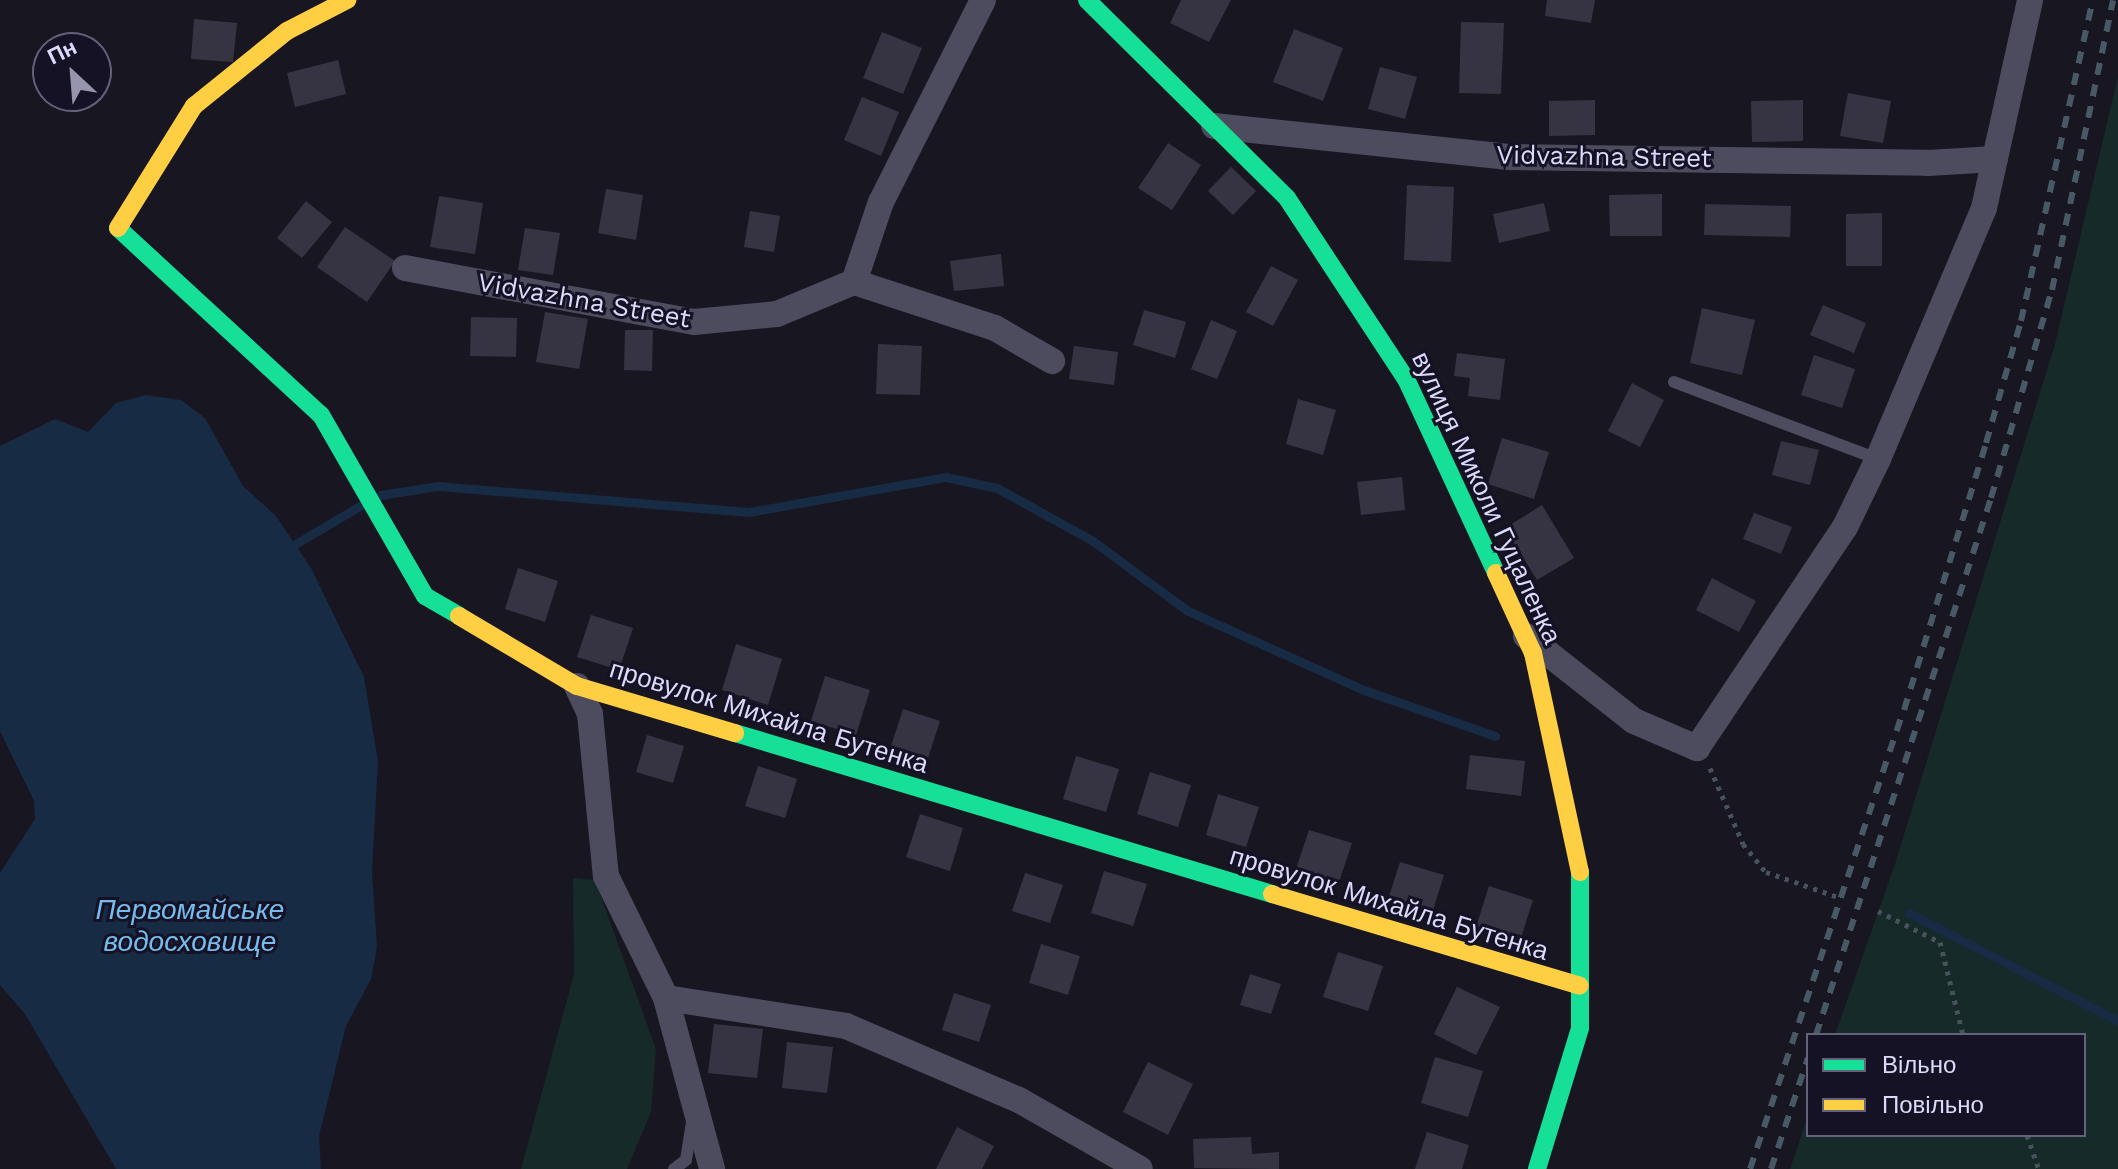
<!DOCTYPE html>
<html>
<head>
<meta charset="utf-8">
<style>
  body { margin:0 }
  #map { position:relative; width:2118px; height:1169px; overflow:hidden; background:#181620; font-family:"Work Sans",sans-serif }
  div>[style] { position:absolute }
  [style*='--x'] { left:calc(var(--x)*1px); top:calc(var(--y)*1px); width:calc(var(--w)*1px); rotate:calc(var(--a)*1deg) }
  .green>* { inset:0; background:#162a2a }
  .water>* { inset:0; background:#172b44 }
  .stream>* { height:9px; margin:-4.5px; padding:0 4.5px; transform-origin:4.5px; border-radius:4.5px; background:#172b44 }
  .building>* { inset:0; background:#363442 }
  .path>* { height:5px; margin-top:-2.5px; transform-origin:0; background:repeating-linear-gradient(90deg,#47525c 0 4px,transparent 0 10px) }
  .lane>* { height:12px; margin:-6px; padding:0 6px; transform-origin:6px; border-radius:6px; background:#4d4c5f }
  .street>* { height:26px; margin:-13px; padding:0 13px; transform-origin:13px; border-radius:13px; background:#4d4c5f }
  .fast>* { height:18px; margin:-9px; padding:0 9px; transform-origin:9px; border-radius:9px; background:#16e098 }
  .slow>* { height:18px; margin:-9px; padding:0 9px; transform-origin:9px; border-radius:9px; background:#ffcf43 }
  .rail>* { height:6px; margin-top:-3px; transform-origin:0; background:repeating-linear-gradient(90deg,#485966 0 12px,transparent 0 22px) }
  span { translate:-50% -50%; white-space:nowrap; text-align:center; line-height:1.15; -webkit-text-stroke:6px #141224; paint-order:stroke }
  .street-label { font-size:26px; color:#dcdafa }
  .water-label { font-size:28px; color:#76bbec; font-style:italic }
  .legend { position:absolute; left:1806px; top:1033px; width:280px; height:104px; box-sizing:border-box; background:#141224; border:2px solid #64627a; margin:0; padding:10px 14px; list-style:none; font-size:24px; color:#dcdafa }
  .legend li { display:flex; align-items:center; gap:16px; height:40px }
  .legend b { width:40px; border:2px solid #64627a }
  .north { position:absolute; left:32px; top:32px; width:80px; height:80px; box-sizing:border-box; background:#141224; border:2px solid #64627a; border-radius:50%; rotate:334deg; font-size:22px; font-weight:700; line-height:32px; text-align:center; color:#dcdafa }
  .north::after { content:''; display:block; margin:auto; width:28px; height:36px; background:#9795ae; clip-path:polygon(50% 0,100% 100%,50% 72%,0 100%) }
</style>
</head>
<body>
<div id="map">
  <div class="green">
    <i style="clip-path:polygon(2118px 76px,2118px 1169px,1790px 1169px,1808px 1115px,1808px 1135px,2084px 1135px,2084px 1035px,1835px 1035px,1895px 864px,2055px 344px)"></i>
    <i style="clip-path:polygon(573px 878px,595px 880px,656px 1049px,651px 1112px,627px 1169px,521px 1169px,574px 974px)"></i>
  </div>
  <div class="water">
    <i style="clip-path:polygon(146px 395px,181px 400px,205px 418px,243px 486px,276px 516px,311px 568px,364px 677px,378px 761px,372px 873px,377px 947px,371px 979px,346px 1026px,319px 1136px,321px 1169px,116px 1169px,25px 1014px,0 985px,0 873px,35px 819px,34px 801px,0 731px,0 446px,55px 419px,88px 432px,116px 403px)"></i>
  </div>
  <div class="stream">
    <i style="--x:380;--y:495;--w:59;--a:-8.8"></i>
    <i style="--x:438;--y:486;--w:312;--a:4.8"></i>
    <i style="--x:749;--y:512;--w:200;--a:-10.1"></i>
    <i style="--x:946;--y:477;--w:52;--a:12.2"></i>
    <i style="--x:997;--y:488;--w:110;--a:28.9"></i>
    <i style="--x:1093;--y:541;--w:118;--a:36.4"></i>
    <i style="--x:1188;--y:611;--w:193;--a:24.2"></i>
    <i style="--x:1364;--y:690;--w:139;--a:19.3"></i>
    <i style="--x:287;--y:549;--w:88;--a:-30.6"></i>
    <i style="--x:1909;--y:913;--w:235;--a:27.3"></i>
  </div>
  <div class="building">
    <i style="clip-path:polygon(1181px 0,1231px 0,1209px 42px,1170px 23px)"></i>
    <i style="clip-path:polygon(1547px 0,1595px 0,1591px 23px,1545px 16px)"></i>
    <i style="clip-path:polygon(194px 19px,237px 23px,233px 62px,191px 59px)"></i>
    <i style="clip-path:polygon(1461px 22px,1504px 23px,1501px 94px,1459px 93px)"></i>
    <i style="clip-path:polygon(1294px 29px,1343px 48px,1323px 101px,1273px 82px)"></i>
    <i style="clip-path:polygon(882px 32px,922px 48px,903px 94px,863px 78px)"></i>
    <i style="clip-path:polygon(338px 60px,346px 94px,295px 107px,287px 73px)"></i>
    <i style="clip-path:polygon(1380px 67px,1417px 77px,1405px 119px,1368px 109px)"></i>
    <i style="clip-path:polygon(1848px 93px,1891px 101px,1883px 143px,1840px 136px)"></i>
    <i style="clip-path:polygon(862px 97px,899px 112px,881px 156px,844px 140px)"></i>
    <i style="clip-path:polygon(1595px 100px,1595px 135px,1549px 136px,1549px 101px)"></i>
    <i style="clip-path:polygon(1803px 100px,1803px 141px,1752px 142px,1751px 101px)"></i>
    <i style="clip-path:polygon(1168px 143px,1201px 165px,1172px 210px,1138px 188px)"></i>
    <i style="clip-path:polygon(1231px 167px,1256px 191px,1233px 215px,1208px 191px)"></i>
    <i style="clip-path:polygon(1407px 185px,1454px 187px,1451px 262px,1404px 260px)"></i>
    <i style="clip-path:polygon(606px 189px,643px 195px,636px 240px,598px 233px)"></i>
    <i style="clip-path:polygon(1662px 194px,1662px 236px,1610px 236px,1609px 195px)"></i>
    <i style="clip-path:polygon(439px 196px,483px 203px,475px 254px,430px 247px)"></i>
    <i style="clip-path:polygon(306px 201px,332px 222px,302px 258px,277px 238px)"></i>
    <i style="clip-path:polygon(1544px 203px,1550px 231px,1499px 243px,1493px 214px)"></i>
    <i style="clip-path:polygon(1705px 204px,1791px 206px,1790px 237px,1704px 235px)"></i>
    <i style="clip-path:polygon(750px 211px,780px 216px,774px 252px,744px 247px)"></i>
    <i style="clip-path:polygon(1882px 213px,1882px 266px,1846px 266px,1846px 214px)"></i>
    <i style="clip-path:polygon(345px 227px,395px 261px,367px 302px,317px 267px)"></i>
    <i style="clip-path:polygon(525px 228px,560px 233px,553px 275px,518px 270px)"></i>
    <i style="clip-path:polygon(1001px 254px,1004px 286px,954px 291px,950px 261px)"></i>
    <i style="clip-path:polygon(1271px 266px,1298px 280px,1273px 326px,1246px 312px)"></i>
    <i style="clip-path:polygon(1823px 305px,1866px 323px,1854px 353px,1810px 335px)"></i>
    <i style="clip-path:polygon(1702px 308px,1755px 320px,1742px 375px,1690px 363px)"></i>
    <i style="clip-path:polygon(1144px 310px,1186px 322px,1175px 358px,1133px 345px)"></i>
    <i style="clip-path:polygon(545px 312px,588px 319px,579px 369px,536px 362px)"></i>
    <i style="clip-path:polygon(471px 317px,517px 318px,516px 357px,470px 356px)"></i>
    <i style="clip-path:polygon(1211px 320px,1237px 331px,1217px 379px,1191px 369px)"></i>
    <i style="clip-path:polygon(625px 330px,653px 330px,652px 371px,624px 370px)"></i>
    <i style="clip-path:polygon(878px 344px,922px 346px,920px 395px,876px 394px)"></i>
    <i style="clip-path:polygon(1074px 346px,1118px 352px,1114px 385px,1069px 379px)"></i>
    <i style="clip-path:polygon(1457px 353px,1505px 359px,1500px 400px,1468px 396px,1470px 378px,1454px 376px)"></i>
    <i style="clip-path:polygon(1814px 355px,1855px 369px,1842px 408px,1801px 395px)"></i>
    <i style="clip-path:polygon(1632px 383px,1664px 400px,1640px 447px,1608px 431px)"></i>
    <i style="clip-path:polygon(1298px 399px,1336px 410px,1323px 455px,1286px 444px)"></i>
    <i style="clip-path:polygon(1502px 438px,1549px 452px,1534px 499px,1488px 484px)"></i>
    <i style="clip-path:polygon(1781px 441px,1819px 450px,1810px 485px,1772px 475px)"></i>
    <i style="clip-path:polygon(1402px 477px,1405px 510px,1361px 515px,1357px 482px)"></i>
    <i style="clip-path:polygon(1542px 505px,1574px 558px,1537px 580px,1505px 528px)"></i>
    <i style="clip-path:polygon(1754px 513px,1792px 527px,1781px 554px,1743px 539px)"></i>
    <i style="clip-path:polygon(518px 568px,558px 581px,545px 622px,505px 609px)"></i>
    <i style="clip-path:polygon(1712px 578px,1756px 601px,1739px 632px,1696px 610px)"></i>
    <i style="clip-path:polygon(591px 615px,633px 628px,619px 670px,577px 657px)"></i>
    <i style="clip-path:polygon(736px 644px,782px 659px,768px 705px,722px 690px)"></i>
    <i style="clip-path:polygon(825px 676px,870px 690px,856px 735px,811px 721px)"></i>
    <i style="clip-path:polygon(903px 709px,940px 721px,928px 758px,891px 746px)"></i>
    <i style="clip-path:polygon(647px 735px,684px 746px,673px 783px,636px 772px)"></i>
    <i style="clip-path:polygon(1470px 755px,1525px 761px,1521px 796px,1466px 789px)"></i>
    <i style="clip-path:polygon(1076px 756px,1119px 769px,1106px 812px,1063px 799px)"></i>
    <i style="clip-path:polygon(758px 766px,797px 779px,785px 818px,745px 806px)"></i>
    <i style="clip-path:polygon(1150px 772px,1191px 785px,1178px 827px,1137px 814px)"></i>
    <i style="clip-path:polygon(1218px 794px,1259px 807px,1246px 847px,1206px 835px)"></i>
    <i style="clip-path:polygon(920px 814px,963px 828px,950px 871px,906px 857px)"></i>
    <i style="clip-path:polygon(1309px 830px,1352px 843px,1338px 885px,1295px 872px)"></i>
    <i style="clip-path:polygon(1400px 862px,1444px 875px,1430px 920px,1386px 906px)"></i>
    <i style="clip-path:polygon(1104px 871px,1147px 884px,1133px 926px,1091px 913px)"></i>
    <i style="clip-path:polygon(1025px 873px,1063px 885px,1050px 923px,1012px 911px)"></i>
    <i style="clip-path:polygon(1489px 886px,1533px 900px,1519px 944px,1475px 930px)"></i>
    <i style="clip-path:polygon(1041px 944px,1080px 956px,1068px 995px,1029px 983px)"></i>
    <i style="clip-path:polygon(1338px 952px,1383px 966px,1368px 1011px,1323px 997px)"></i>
    <i style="clip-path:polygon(1250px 974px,1281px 984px,1271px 1014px,1240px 1005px)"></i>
    <i style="clip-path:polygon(1457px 987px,1500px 1007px,1476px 1055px,1434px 1034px)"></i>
    <i style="clip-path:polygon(954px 993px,991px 1005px,979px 1042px,942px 1030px)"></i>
    <i style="clip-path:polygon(714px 1024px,763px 1029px,757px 1078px,708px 1073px)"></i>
    <i style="clip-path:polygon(787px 1042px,833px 1047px,827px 1093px,782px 1088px)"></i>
    <i style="clip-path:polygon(1435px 1057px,1483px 1071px,1468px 1117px,1421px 1103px)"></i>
    <i style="clip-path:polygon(1148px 1062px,1193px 1084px,1168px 1135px,1123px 1112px)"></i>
    <i style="clip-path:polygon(957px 1127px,994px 1146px,982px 1169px,936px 1169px)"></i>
    <i style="clip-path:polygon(1427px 1132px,1469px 1145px,1462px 1169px,1415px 1169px)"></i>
    <i style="clip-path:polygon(1251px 1137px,1252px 1154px,1279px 1152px,1279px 1169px,1194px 1168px,1193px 1139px)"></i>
  </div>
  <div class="path">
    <i style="--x:1710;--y:768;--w:83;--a:66.5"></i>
    <i style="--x:1743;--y:844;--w:36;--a:51"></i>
    <i style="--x:1766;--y:872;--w:79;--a:19.1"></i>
    <i style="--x:1878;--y:911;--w:69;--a:26.6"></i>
    <i style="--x:1940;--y:942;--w:96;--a:76.1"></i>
    <i style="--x:2027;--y:1135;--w:36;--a:71"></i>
  </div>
  <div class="lane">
    <i style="--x:1674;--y:382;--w:218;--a:20.7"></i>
    <i style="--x:674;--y:1169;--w:15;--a:-37"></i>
    <i style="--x:686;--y:1160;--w:37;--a:-81"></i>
  </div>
  <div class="street">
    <i style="--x:1214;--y:126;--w:299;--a:6"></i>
    <i style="--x:1511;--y:157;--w:417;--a:0.8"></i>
    <i style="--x:1928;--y:163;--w:67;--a:-3.4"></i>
    <i style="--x:405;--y:268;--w:294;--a:10.6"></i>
    <i style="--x:694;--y:322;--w:83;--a:-5.5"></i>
    <i style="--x:777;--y:314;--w:83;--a:-22.6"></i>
    <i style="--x:854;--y:282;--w:84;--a:-71.4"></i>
    <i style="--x:881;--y:202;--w:226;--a:-63.2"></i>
    <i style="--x:854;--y:282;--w:148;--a:18.1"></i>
    <i style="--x:995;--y:328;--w:66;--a:30.1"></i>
    <i style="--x:1526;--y:636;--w:137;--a:38.2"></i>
    <i style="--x:1634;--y:721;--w:69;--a:23.2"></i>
    <i style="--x:1697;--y:748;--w:266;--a:-56.2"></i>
    <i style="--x:1845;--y:527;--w:76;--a:-64.1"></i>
    <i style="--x:1878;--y:459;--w:272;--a:-67.1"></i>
    <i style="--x:1984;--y:208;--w:213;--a:-77.5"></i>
    <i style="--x:577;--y:686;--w:31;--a:65"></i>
    <i style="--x:590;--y:714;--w:163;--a:84.4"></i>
    <i style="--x:606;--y:876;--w:136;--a:63.8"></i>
    <i style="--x:666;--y:998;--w:177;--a:74.9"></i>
    <i style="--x:666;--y:998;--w:182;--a:8.8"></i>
    <i style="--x:846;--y:1026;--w:188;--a:23.2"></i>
    <i style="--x:1019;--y:1100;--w:139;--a:29.7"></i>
  </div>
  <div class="fast">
    <i style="--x:1087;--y:0;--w:281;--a:44.7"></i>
    <i style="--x:1287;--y:198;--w:219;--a:56.7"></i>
    <i style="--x:1407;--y:381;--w:212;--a:65.1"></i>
    <i style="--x:118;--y:228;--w:276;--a:42.7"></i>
    <i style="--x:321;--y:415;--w:209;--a:60.1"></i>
    <i style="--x:425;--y:596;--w:39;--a:30"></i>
    <i style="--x:735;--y:733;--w:561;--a:16.69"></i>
    <i style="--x:1537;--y:1169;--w:147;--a:-73"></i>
    <i style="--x:1580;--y:1028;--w:156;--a:-90"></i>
  </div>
  <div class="slow">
    <i style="--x:118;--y:228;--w:144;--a:-58.1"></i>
    <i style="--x:194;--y:106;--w:119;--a:-38.9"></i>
    <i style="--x:287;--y:31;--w:68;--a:-27.3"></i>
    <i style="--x:1496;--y:573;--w:88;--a:65.2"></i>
    <i style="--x:1533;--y:653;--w:224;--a:77.9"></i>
    <i style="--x:459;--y:616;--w:137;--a:30.7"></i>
    <i style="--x:577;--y:686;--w:165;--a:16.6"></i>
    <i style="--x:1272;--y:894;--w:321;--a:16.6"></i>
  </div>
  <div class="rail">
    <i style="--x:1816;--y:1035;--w:565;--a:-71.95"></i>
    <i style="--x:1991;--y:498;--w:217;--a:-73.7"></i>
    <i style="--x:2052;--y:290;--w:296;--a:-78.1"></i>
    <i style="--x:1750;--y:1169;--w:484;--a:-71.5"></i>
    <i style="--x:1904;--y:710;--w:279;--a:-72.9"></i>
    <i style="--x:1986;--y:443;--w:127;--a:-74"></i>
    <i style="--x:2021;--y:321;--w:329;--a:-77.4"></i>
    <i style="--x:1771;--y:1169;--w:117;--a:-71.6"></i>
  </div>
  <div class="street-label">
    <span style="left:1604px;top:157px;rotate:1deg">Vidvazhna Street</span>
    <span style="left:584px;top:301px;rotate:10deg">Vidvazhna Street</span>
    <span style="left:1486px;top:498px;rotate:65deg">вулиця Миколи Гуцаленка</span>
    <span style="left:769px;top:717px;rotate:17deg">провулок Михайла Бутенка</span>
    <span style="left:1389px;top:904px;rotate:17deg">провулок Михайла Бутенка</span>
  </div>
  <div class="water-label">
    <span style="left:190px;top:926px">Первомайське<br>водосховище</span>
  </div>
  <ul class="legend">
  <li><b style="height:10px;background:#16e098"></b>Вільно</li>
  <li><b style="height:10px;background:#ffcf43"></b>Повільно</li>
  </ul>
  <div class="north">Пн</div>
</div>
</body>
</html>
